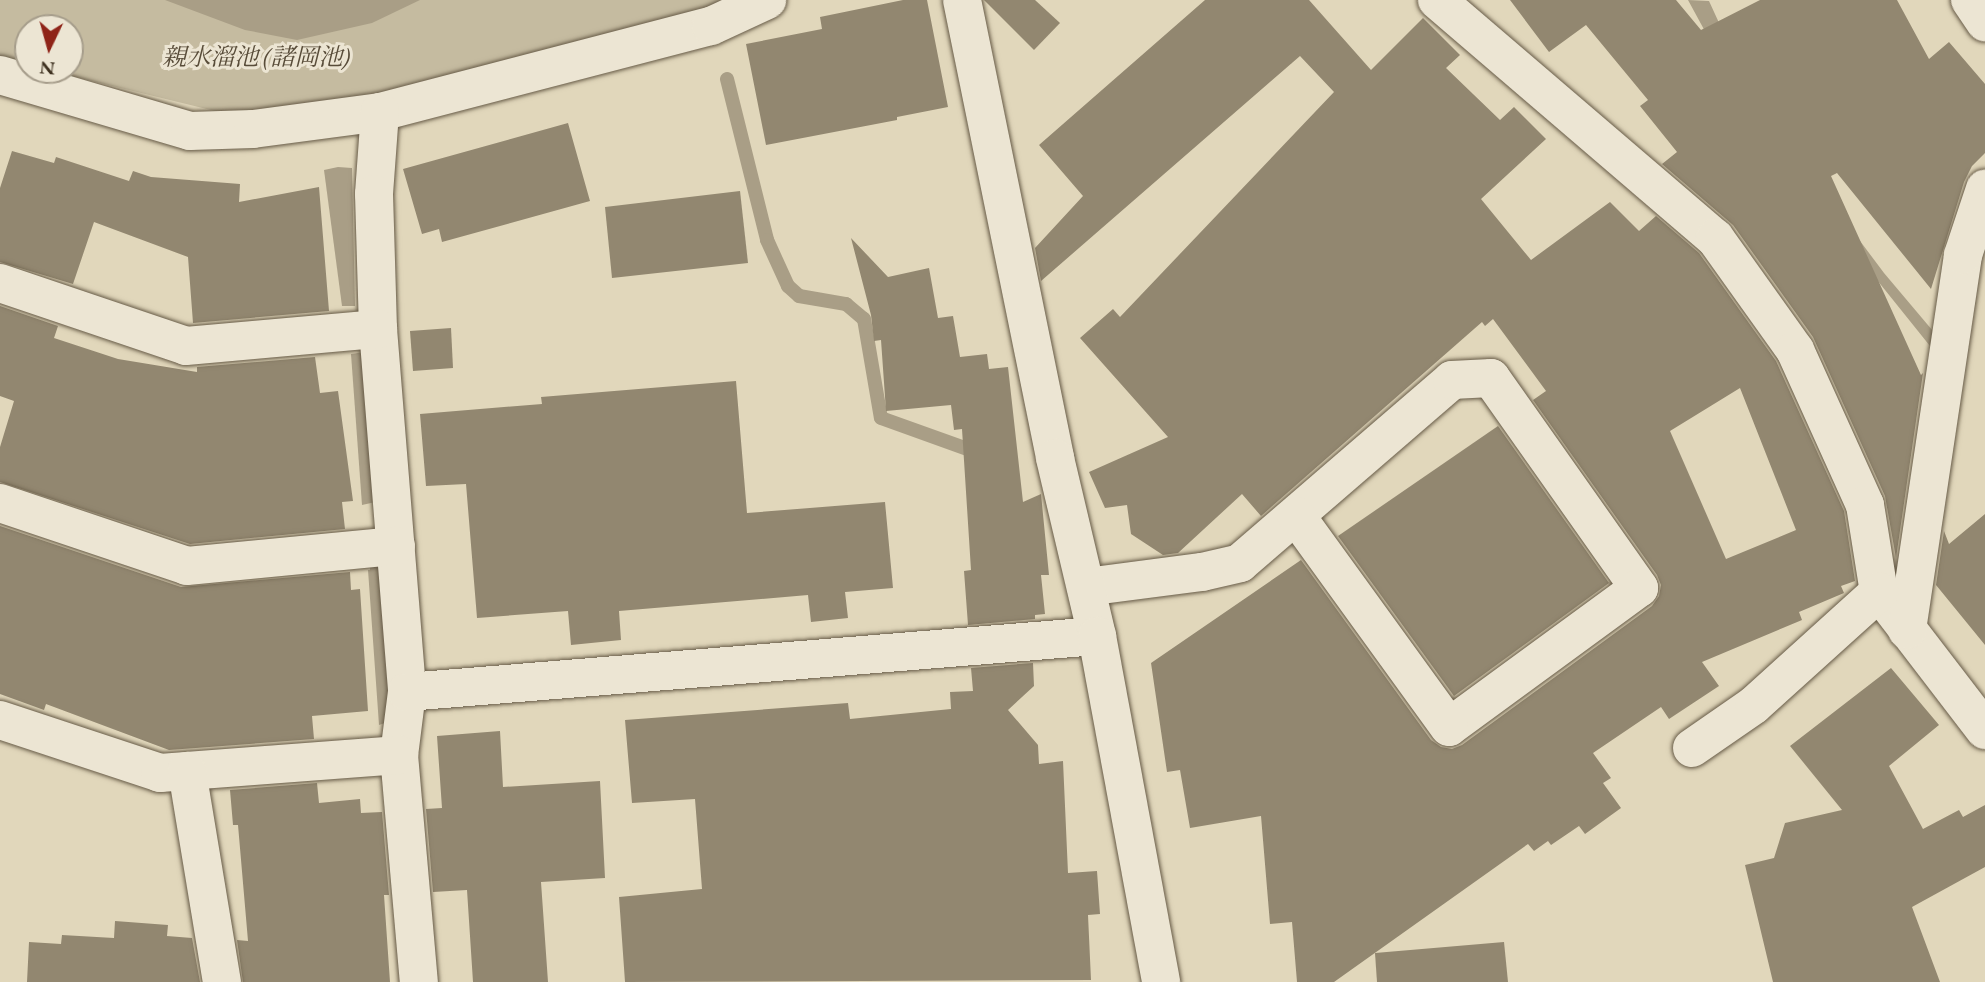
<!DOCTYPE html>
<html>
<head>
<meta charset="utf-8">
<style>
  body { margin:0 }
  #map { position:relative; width:1985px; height:982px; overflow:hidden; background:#e1d7bb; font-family:"EB Garamond","Noto Serif JP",serif }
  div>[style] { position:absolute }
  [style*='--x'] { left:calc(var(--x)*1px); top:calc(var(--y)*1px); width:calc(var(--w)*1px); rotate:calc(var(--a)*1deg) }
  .green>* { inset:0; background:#c5bba0 }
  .water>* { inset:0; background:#a99e86 }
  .stream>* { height:14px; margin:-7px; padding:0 7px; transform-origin:7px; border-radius:7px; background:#a99e86 }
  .building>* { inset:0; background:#928770 }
  .roads { filter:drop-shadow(0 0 2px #665a46) drop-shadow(0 0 2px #665a46) }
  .street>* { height:38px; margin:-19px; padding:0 19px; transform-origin:19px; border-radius:19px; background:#ece5d3 }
  .secondary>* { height:38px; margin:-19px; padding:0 19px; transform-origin:19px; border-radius:19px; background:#ece5d3 }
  span { translate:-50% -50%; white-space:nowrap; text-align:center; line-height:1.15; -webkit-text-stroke:6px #ece5d3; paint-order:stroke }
  .park-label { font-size:24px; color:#584c39; font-style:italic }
  .north { position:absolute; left:14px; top:14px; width:70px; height:70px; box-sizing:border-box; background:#ece5d3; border:2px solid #a69d8b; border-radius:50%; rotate:185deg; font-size:19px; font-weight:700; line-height:28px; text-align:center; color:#3d301f }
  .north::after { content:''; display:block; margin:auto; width:24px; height:32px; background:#8f2418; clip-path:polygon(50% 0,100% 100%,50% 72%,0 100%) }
</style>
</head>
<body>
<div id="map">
  <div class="green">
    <i style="clip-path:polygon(0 0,735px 0,312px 114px,219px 112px,47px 70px,70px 70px,70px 28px,28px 28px,28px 65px,0 58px)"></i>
  </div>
  <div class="water">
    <i style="clip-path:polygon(165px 0,420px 0,372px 23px,297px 40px,245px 30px)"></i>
    <i style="clip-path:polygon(1688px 0,1709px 1px,1748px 86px,1777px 130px,1884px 273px,1938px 337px,1930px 346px,1763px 138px)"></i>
    <i style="clip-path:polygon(338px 167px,352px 168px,355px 306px,342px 306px,324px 170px)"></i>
    <i style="clip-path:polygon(365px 352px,380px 501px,362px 505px,351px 354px)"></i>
    <i style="clip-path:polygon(384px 569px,388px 607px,374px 607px,375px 627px,389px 627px,393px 690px,385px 723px,379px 725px,368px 570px)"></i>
  </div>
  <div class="stream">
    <i style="--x:727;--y:79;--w:166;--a:76"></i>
    <i style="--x:767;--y:240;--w:51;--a:65.5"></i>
    <i style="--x:788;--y:286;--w:15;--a:42"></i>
    <i style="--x:799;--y:296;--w:48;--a:9.7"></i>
    <i style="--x:846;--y:304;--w:23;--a:40"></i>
    <i style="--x:864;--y:319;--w:100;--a:80.3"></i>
    <i style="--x:881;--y:418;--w:104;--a:19.7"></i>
    <i style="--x:377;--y:569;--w:75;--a:86.9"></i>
  </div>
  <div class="building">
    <i style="clip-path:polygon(903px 0,927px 0,948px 107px,897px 117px,897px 120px,766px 145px,746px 44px,822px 29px,820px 17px)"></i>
    <i style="clip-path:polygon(984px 0,1035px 0,1060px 23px,1034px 50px)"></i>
    <i style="clip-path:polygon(evenodd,1205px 0,1309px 0,1371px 70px,1423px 18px,1460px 55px,1446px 68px,1500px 120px,1514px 107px,1546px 139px,1481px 199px,1531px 260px,1610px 202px,1639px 231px,1656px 216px,1699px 253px,1776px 361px,1844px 511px,1855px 581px,1841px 586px,1844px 593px,1799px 612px,1802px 620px,1702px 662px,1719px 686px,1669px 719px,1661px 707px,1593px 753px,1611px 778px,1603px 783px,1621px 808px,1585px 834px,1579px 826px,1551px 845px,1548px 841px,1534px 851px,1528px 844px,1334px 982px,1297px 982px,1292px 922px,1270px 924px,1261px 816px,1190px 828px,1180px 770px,1167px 772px,1151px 663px,1301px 560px,1431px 740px,1441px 747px,1452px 749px,1462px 745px,1652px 606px,1659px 596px,1661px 585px,1657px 575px,1533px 400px,1546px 391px,1493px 319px,1485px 326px,1482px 322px,1261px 516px,1242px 494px,1178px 553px,1163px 555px,1131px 534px,1127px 505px,1105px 508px,1089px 472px,1168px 437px,1080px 338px,1113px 309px,1120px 317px,1334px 92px,1300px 56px,1041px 281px,1035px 248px,1083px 196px,1039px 145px,1205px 0,1740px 388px,1796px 530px,1726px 559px,1670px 431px,1740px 388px)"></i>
    <i style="clip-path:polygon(1510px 0,1676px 0,1701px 30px,1760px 0,1897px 0,1929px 59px,1949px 42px,1985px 84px,1985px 153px,1972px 166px,1964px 182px,1931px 289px,1837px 173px,1831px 176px,1921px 375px,1923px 373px,1896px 558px,1885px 496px,1813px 337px,1733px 225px,1662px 164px,1677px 152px,1640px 106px,1648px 100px,1586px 25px,1549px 52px)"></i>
    <i style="clip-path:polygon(568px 123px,590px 201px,442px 242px,439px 229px,422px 234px,403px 169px)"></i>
    <i style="clip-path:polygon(12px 151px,54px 163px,56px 157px,129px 181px,133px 171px,151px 177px,240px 184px,239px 202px,319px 187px,329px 311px,193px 323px,188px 257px,94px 222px,73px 284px,0 262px,0 188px)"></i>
    <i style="clip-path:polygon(740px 191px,748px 263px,612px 278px,605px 207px)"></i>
    <i style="clip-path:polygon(851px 238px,888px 277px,929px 268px,938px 318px,953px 316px,960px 357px,987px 354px,989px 369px,1008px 367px,1023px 502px,1041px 494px,1049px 575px,1041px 575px,1045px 614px,1035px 615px,1035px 619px,968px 625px,964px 571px,971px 570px,962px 429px,954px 430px,951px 405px,886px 411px,881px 340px,874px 341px,871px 315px)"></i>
    <i style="clip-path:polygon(0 306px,58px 326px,54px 338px,118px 359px,197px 372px,197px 367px,315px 357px,320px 393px,338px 391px,353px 501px,342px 502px,345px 529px,190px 544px,0 482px,0 447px,14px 401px,0 396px)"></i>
    <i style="clip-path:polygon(451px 328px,453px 368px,413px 371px,410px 331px)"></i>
    <i style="clip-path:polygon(736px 381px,747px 513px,885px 502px,893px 588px,845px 592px,848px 618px,811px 622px,808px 595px,619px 611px,621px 640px,571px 645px,568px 611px,477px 618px,466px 484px,426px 486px,420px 414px,542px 404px,541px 397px)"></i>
    <i style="clip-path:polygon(1498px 426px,1609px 583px,1454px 696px,1338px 536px)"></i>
    <i style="clip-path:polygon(1985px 514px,1985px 645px,1936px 585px,1944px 531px,1949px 544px)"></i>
    <i style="clip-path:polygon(0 526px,181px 587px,350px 572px,351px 590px,360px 589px,368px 711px,312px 716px,314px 739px,169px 750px,46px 704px,44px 710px,0 694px)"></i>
    <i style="clip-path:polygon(1033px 663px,1034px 686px,1008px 710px,1038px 745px,1039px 764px,1063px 761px,1068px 873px,1097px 871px,1100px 914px,1088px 915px,1091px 980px,625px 982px,619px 897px,702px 889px,695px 799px,632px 803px,625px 720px,848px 703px,850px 719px,951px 709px,950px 692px,973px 691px,971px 668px)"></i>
    <i style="clip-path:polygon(1891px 668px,1939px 725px,1889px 766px,1923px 829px,1959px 810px,1963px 817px,1985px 805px,1985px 867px,1912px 907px,1940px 982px,1773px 982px,1745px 865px,1774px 858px,1785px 823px,1842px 810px,1790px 746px)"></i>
    <i style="clip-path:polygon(500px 731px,503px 787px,600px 781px,605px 878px,541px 882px,548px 982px,473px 982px,467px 890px,433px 892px,426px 809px,442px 808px,437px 736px)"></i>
    <i style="clip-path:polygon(317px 783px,319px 803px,360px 799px,361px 813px,382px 812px,389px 895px,384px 895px,390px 982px,243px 982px,237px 940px,248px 941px,238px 825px,233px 825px,230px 790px)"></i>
    <i style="clip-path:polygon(115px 921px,168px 925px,167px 936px,192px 938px,200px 982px,27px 982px,29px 942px,61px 944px,62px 935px,114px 938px)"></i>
    <i style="clip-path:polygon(1504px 942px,1508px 982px,1377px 982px,1375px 953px)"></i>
  </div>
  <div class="roads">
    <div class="street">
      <i style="--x:1437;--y:0;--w:366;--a:40.6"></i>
      <i style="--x:1715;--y:238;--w:138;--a:54.5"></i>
      <i style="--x:1795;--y:350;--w:170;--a:65.7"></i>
      <i style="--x:1865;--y:505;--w:88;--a:80.9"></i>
      <i style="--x:1879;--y:592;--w:174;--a:52.5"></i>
      <i style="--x:1970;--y:0;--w:27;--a:56"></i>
      <i style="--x:0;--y:75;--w:198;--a:16.4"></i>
      <i style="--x:190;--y:131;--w:63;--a:-1.8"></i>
      <i style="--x:253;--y:129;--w:128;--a:-7.6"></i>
      <i style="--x:380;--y:112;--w:342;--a:-14.6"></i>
      <i style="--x:711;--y:26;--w:62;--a:-24.9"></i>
      <i style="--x:380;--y:112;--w:82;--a:94.2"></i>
      <i style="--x:374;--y:194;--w:135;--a:88.3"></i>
      <i style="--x:378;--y:329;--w:364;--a:85.4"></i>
      <i style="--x:407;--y:692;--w:64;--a:97.2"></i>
      <i style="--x:399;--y:755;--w:228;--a:85"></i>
      <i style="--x:0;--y:283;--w:196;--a:18.7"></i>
      <i style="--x:186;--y:346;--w:193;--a:-5.1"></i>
      <i style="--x:0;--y:503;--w:197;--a:18.6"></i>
      <i style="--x:187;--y:566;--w:210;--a:-5.5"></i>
      <i style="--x:1086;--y:587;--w:117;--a:-7.4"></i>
      <i style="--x:1202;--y:572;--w:39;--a:-13"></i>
      <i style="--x:1240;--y:563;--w:280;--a:-40.8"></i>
      <i style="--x:1452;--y:380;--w:39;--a:-3"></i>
      <i style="--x:1491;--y:378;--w:257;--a:54.8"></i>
      <i style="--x:1639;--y:588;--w:235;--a:143.8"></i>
      <i style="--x:1449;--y:727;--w:261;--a:-125.9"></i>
      <i style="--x:1907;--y:630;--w:379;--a:-81.5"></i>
      <i style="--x:1963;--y:255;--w:70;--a:-71.6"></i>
      <i style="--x:407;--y:692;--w:692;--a:-4.64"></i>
      <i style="--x:0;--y:720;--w:169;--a:18.3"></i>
      <i style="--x:160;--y:773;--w:240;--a:-4.3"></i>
      <i style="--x:1692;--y:748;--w:75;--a:-34.7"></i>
      <i style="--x:1754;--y:705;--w:169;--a:-42.1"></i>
      <i style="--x:187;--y:771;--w:214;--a:80.6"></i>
    </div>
    <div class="secondary">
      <i style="--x:962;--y:0;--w:467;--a:78.5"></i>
      <i style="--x:1055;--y:458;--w:183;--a:76.7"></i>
      <i style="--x:1097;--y:636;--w:352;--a:79.5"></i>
    </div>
  </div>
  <div class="park-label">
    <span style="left:256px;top:57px">親水溜池 (諸岡池)</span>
  </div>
  <div class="north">N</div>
</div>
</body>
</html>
